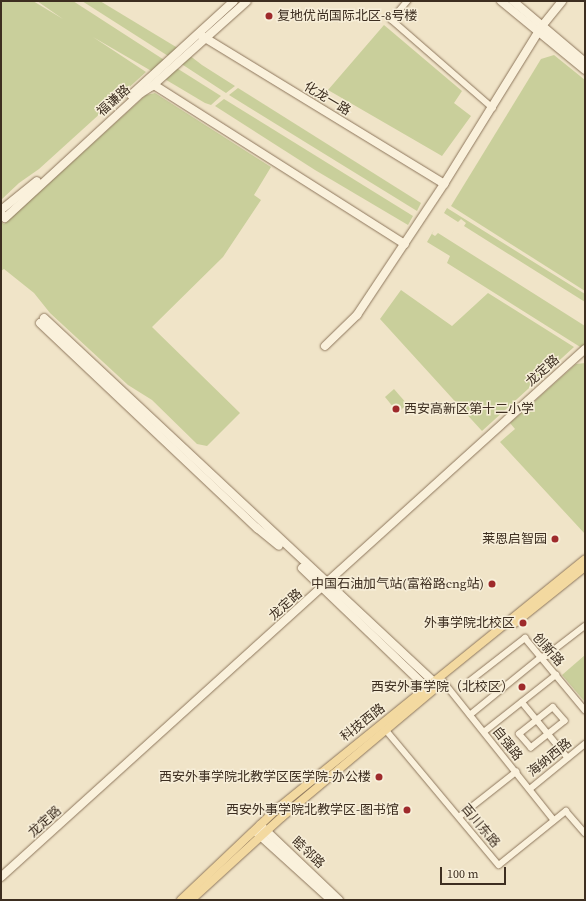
<!DOCTYPE html>
<html>
<head>
<meta charset="utf-8">
<style>
  body { margin:0 }
  #map { position:relative; width:586px; height:901px; overflow:hidden; background:#f0e4c8; font-family:"Source Serif 4","Noto Sans SC",serif }
  div>[style] { position:absolute }
  [style*='--x'] { left:calc(var(--x)*1px); top:calc(var(--y)*1px); width:calc(var(--w)*1px); rotate:calc(var(--a)*1deg) }
  .green>* { inset:0; background:#c9cf9b }
  .roads { filter:drop-shadow(0 0 1px #8d765c) drop-shadow(0 0 1px #8d765c) }
  .street>* { height:5.5px; margin:-2.75px; padding:0 2.75px; transform-origin:2.75px; border-radius:2.75px; background:#faf1dc }
  .secondary>* { height:8px; margin:-4px; padding:0 4px; transform-origin:4px; border-radius:4px; background:#faf1dc }
  .primary>* { height:8px; margin:-4px; padding:0 4px; transform-origin:4px; border-radius:4px; background:#f3d9a0 }
  .dots>* { width:11px; height:11px; translate:-50% -50%; box-sizing:border-box; border:2px solid #f7eed8; border-radius:50% }
  span { translate:-50% -50%; white-space:nowrap; text-align:center; line-height:1.15; -webkit-text-stroke:3px #f7eed8; paint-order:stroke }
  .poi-label { font-size:13px; color:#3d2e20 }
  .left { translate:0 -50%; text-align:left }
  .right { translate:-100% -50%; text-align:right }
  .street-label { font-size:13px; color:#3d2e20 }
  .frame { position:absolute; inset:0; border:2px solid #3d2e20; pointer-events:none }
  .scale { position:absolute; left:440px; top:867px; width:66px; height:18px; box-sizing:border-box; border:2px solid #3d2e20; border-top:0; padding-left:5px; font-size:12px; line-height:14px; white-space:nowrap; color:#3d2e20; -webkit-text-stroke:3px #f7eed8; paint-order:stroke }
</style>
</head>
<body>
<div id="map">
  <div class="green">
    <i style="clip-path:polygon(1px 1px,33px 1px,63px 19px,37px 1px,73px 1px,172px 65px,160px 76px,93px 37px,146px 72px,39px 169px,19px 183px,1px 200px)"></i>
    <i style="clip-path:polygon(82px 1px,100px 1px,186px 53px,176px 61px)"></i>
    <i style="clip-path:polygon(384px 25px,462px 91px,454px 103px,471px 116px,442px 156px,328px 90px)"></i>
    <i style="clip-path:polygon(189px 55px,202px 65px,235px 86px,226px 93px,180px 63px)"></i>
    <i style="clip-path:polygon(554px 55px,585px 80px,585px 291px,451px 206px,541px 59px)"></i>
    <i style="clip-path:polygon(175px 67px,221px 96px,211px 105px,205px 103px,163px 78px)"></i>
    <i style="clip-path:polygon(238px 88px,421px 203px,417px 211px,229px 95px)"></i>
    <i style="clip-path:polygon(155px 93px,271px 167px,254px 195px,261px 200px,223px 257px,152px 327px,240px 413px,207px 446px,197px 444px,152px 400px,128px 385px,50px 313px,34px 293px,4px 269px,1px 271px,1px 221px,4px 224px,146px 95px)"></i>
    <i style="clip-path:polygon(224px 99px,413px 216px,408px 225px,315px 170px,215px 106px)"></i>
    <i style="clip-path:polygon(447px 208px,585px 294px,585px 302px,464px 226px,466px 223px,461px 219px,458px 222px,444px 213px)"></i>
    <i style="clip-path:polygon(434px 230px,432px 234px,435px 236px,438px 233px,585px 326px,585px 350px,447px 263px,450px 256px,427px 242px)"></i>
    <i style="clip-path:polygon(401px 290px,452px 326px,488px 293px,574px 347px,482px 431px,380px 319px)"></i>
    <i style="clip-path:polygon(585px 363px,585px 534px,500px 442px,515px 429px,510px 423px,576px 364px)"></i>
    <i style="clip-path:polygon(394px 389px,407px 404px,398px 413px,385px 397px)"></i>
    <i style="clip-path:polygon(585px 655px,585px 702px,562px 675px)"></i>
  </div>
  <div class="roads">
    <div class="street">
      <i style="--x:408;--y:1;--w:25;--a:130"></i>
      <i style="--x:392;--y:20;--w:134;--a:41.1"></i>
      <i style="--x:443;--y:681;--w:178;--a:51.4"></i>
      <i style="--x:470;--y:681;--w:70;--a:-38"></i>
      <i style="--x:525;--y:638;--w:94;--a:50.2"></i>
      <i style="--x:522;--y:702;--w:72;--a:50.6"></i>
      <i style="--x:553;--y:707;--w:18;--a:49"></i>
      <i style="--x:565;--y:721;--w:43;--a:141.5"></i>
      <i style="--x:531;--y:748;--w:18;--a:-131"></i>
      <i style="--x:519;--y:734;--w:43;--a:-38.5"></i>
      <i style="--x:470;--y:715;--w:92;--a:-39.2"></i>
      <i style="--x:541;--y:657;--w:5;--a:-11"></i>
      <i style="--x:546;--y:656;--w:49;--a:-37.6"></i>
      <i style="--x:386;--y:730;--w:176;--a:50.1"></i>
      <i style="--x:499;--y:865;--w:86;--a:-38.9"></i>
      <i style="--x:566;--y:811;--w:29;--a:49"></i>
      <i style="--x:484;--y:732;--w:92;--a:-38.4"></i>
      <i style="--x:530;--y:789;--w:71;--a:-39.3"></i>
      <i style="--x:459;--y:817;--w:73;--a:-38.3"></i>
    </div>
    <div class="secondary">
      <i style="--x:501;--y:1;--w:109;--a:39.4"></i>
      <i style="--x:513;--y:1;--w:94;--a:40.3"></i>
      <i style="--x:202;--y:36;--w:284;--a:31.4"></i>
      <i style="--x:154;--y:85;--w:297;--a:32.4"></i>
      <i style="--x:131;--y:95;--w:139;--a:-42.4"></i>
      <i style="--x:1;--y:210;--w:46;--a:-38.9"></i>
      <i style="--x:1;--y:213;--w:6;--a:51"></i>
      <i style="--x:5;--y:218;--w:185;--a:-42.6"></i>
      <i style="--x:141;--y:93;--w:13;--a:-32"></i>
      <i style="--x:152;--y:86;--w:127;--a:-41.8"></i>
      <i style="--x:44;--y:318;--w:533;--a:43.03"></i>
      <i style="--x:40;--y:323;--w:299;--a:43.4"></i>
      <i style="--x:257;--y:528;--w:28;--a:39"></i>
      <i style="--x:325;--y:346;--w:45;--a:-44.1"></i>
      <i style="--x:357;--y:315;--w:157;--a:-56.4"></i>
      <i style="--x:444;--y:184;--w:186;--a:-58.2"></i>
      <i style="--x:542;--y:26;--w:32;--a:-51"></i>
      <i style="--x:302;--y:568;--w:173;--a:43.8"></i>
      <i style="--x:260;--y:825;--w:109;--a:43.5"></i>
      <i style="--x:256;--y:832;--w:101;--a:42.2"></i>
      <i style="--x:1;--y:877;--w:787;--a:-42.12"></i>
    </div>
    <div class="primary">
      <i style="--x:515;--y:623;--w:90;--a:-38.7"></i>
      <i style="--x:181;--y:900;--w:134;--a:-43.5"></i>
      <i style="--x:278;--y:808;--w:395;--a:-39"></i>
      <i style="--x:191;--y:900;--w:123;--a:-42.4"></i>
      <i style="--x:282;--y:817;--w:196;--a:-40"></i>
    </div>
  </div>
  <div class="dots">
    <i style="left:269px;top:16px;background:#9e2a2b"></i>
    <i style="left:396px;top:409px;background:#9e2a2b"></i>
    <i style="left:555px;top:539px;background:#9e2a2b"></i>
    <i style="left:492px;top:584px;background:#9e2a2b"></i>
    <i style="left:523px;top:623px;background:#9e2a2b"></i>
    <i style="left:522px;top:687px;background:#9e2a2b"></i>
    <i style="left:379px;top:777px;background:#9e2a2b"></i>
    <i style="left:407px;top:810px;background:#9e2a2b"></i>
  </div>
  <div class="poi-label">
    <span class="left" style="left:277px;top:16px">复地优尚国际北区-8号楼</span>
    <span class="left" style="left:404px;top:409px">西安高新区第十二小学</span>
    <span class="right" style="left:547px;top:539px">莱恩启智园</span>
    <span class="right" style="left:484px;top:584px">中国石油加气站(富裕路cng站)</span>
    <span class="right" style="left:515px;top:623px">外事学院北校区</span>
    <span class="right" style="left:514px;top:687px">西安外事学院（北校区）</span>
    <span class="right" style="left:371px;top:777px">西安外事学院北教学区医学院-办公楼</span>
    <span class="right" style="left:399px;top:810px">西安外事学院北教学区-图书馆</span>
  </div>
  <div class="street-label">
    <span style="left:327px;top:99px;rotate:31deg">化龙一路</span>
    <span style="left:114px;top:101px;rotate:-42deg">福谦路</span>
    <span style="left:543px;top:371px;rotate:-42deg">龙定路</span>
    <span style="left:286px;top:605px;rotate:-42deg">龙定路</span>
    <span style="left:548px;top:650px;rotate:48deg">创新路</span>
    <span style="left:363px;top:723px;rotate:-38deg">科技西路</span>
    <span style="left:507px;top:744px;rotate:51deg">自强路</span>
    <span style="left:550px;top:758px;rotate:-39deg">海纳西路</span>
    <span style="left:45px;top:822px;rotate:-42deg">龙定路</span>
    <span style="left:480px;top:826px;rotate:50deg">百川东路</span>
    <span style="left:308px;top:853px;rotate:43deg">睦邻路</span>
  </div>
  <div class="frame"></div>
  <div class="scale">100 m</div>
</div>
</body>
</html>
